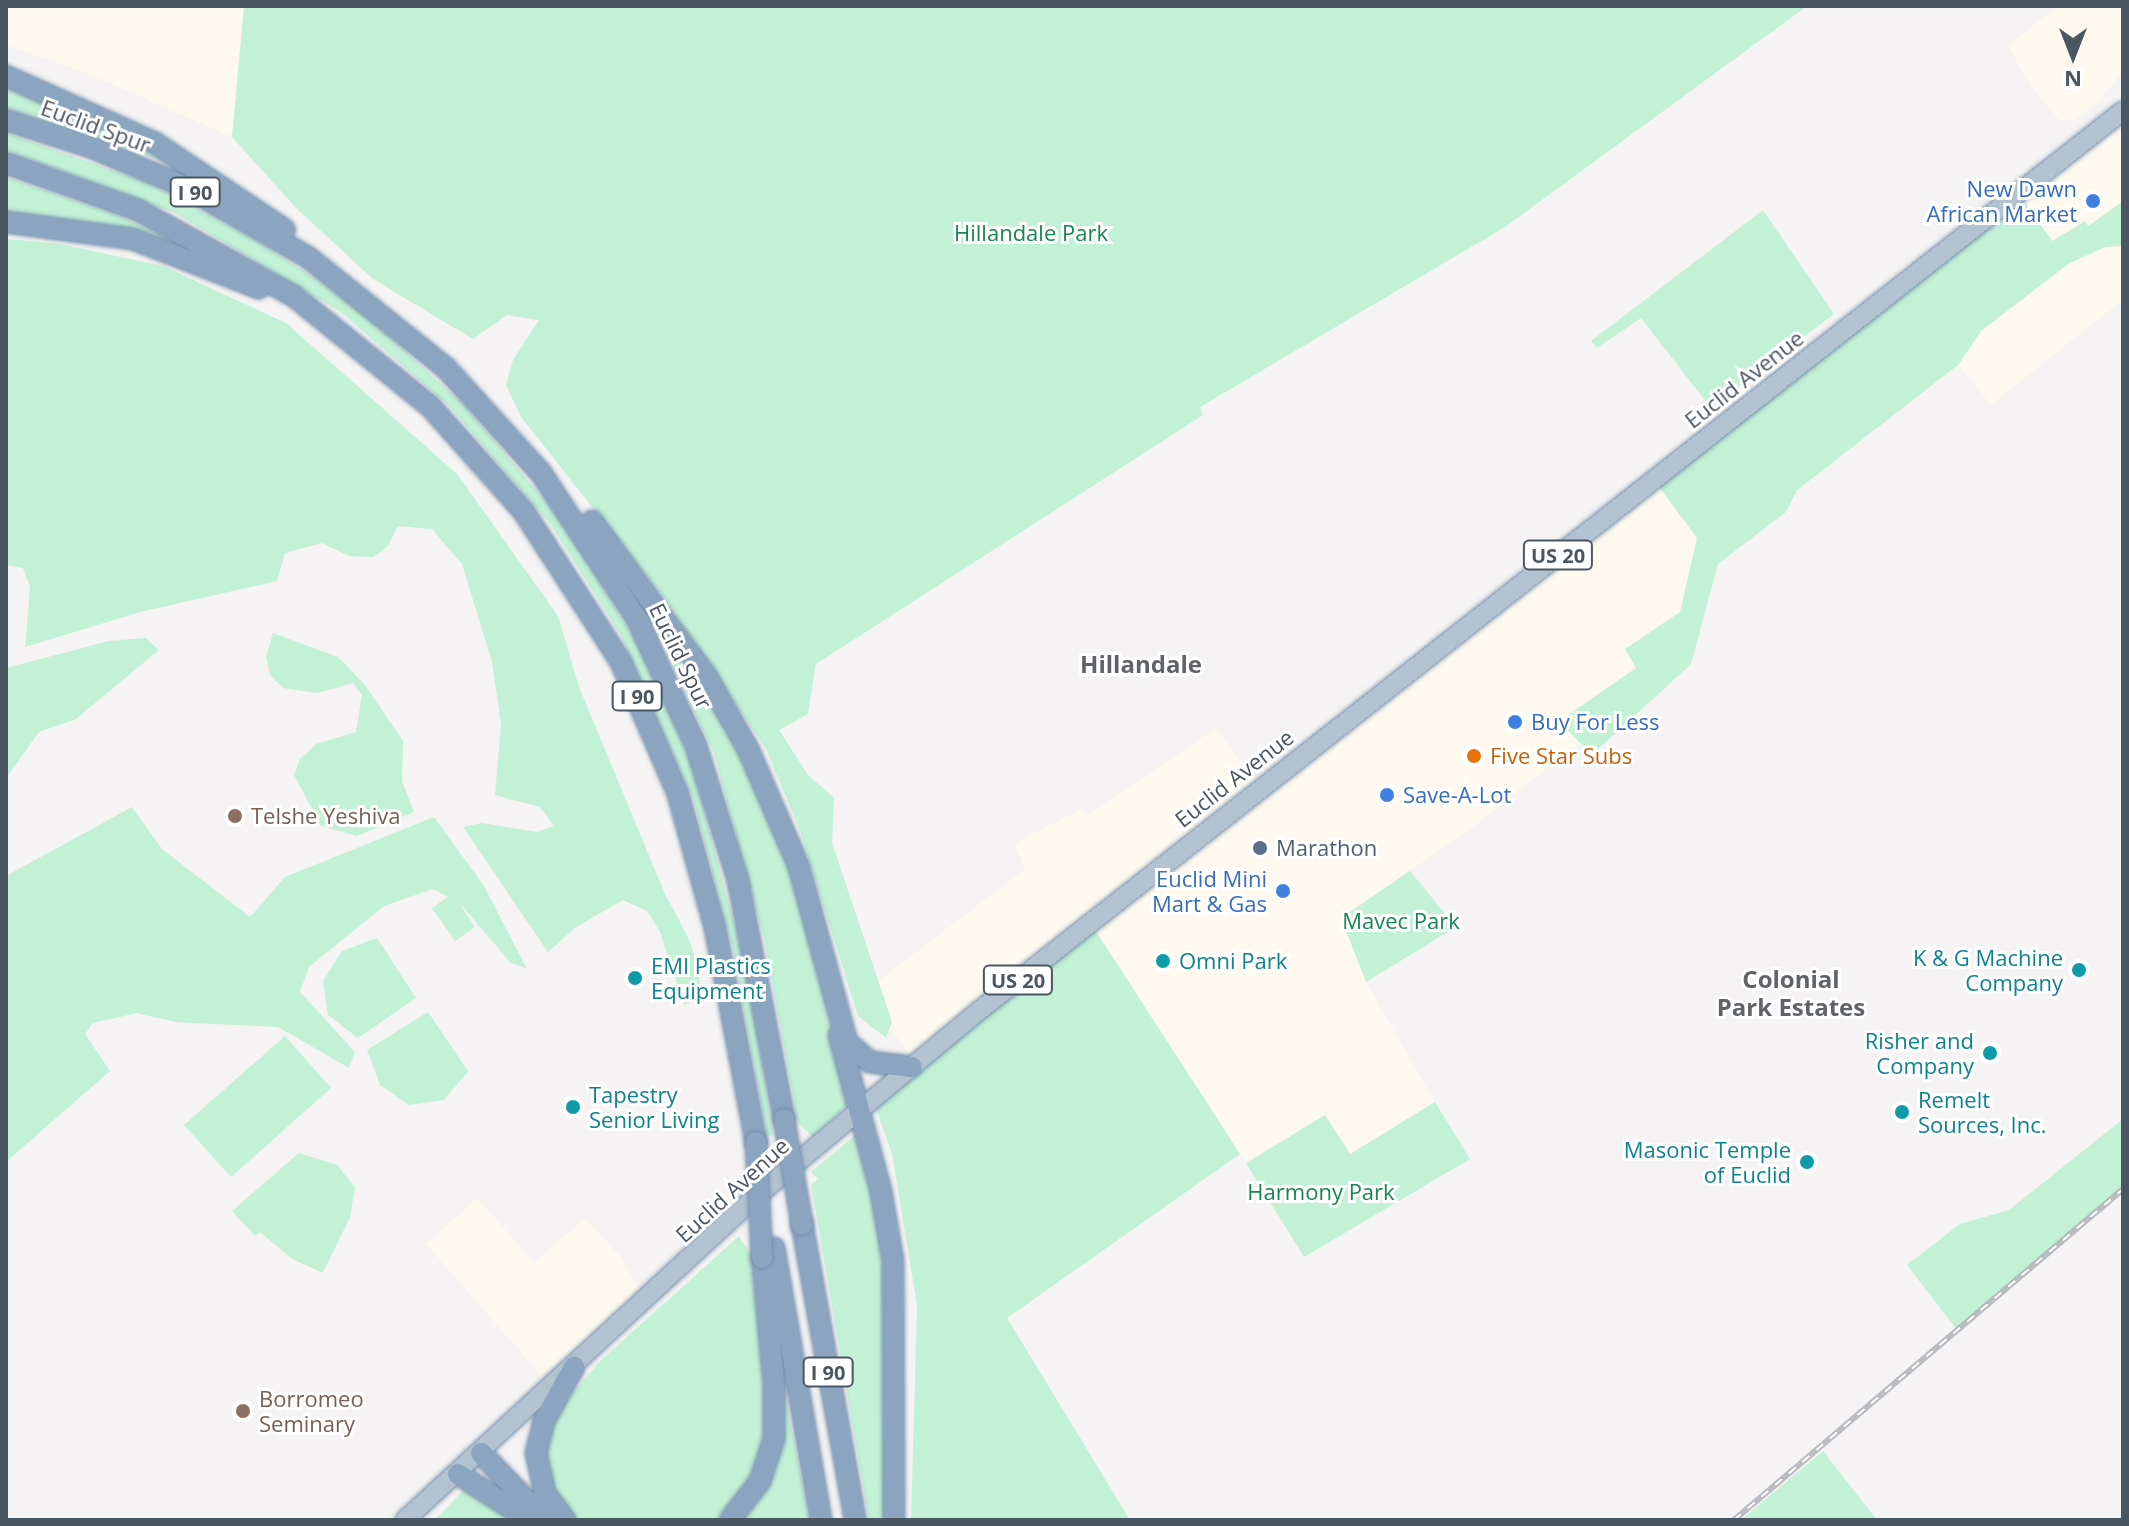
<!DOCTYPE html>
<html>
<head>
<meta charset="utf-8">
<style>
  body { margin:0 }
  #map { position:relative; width:2129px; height:1526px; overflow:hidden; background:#f5f3f3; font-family:"Open Sans",sans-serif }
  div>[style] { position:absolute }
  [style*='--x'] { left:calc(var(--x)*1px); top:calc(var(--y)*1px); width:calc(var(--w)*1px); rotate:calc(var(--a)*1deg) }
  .commercial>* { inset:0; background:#fdf9ef }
  .green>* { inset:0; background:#c3f1d5 }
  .roads { filter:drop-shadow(0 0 2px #7690ad) drop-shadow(0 0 2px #7690ad) }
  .primary>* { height:18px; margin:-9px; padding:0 9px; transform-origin:9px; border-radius:9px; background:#b3c2d1 }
  .motorway>* { height:20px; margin:-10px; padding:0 10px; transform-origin:10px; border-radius:10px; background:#8ba5c1 }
  .rail>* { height:6px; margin-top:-3px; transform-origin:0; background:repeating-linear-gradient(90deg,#fff 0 9px,#b5b8bd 0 18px); box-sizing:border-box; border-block:2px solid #b5b8bd }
  .bridges { filter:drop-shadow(0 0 2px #7690ad) drop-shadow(0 0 2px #7690ad) }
  .motorway-bridge>* { height:20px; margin:-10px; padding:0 10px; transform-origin:10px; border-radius:10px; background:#8ba5c1 }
  .dots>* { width:22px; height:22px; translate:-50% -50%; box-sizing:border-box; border:4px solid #fff; border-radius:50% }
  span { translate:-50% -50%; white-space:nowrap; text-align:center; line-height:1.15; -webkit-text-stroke:6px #fff; paint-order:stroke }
  .shield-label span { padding:2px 6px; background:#fff; border:2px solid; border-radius:6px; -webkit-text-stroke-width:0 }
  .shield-label { font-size:20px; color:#4a5661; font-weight:700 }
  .street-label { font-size:22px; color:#4a5661 }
  .shop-label { font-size:22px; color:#366cbe }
  .right { translate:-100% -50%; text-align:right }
  .left { translate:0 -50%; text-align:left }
  .park-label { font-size:22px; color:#17864f }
  .food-label { font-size:22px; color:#c56008 }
  .education-label { font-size:22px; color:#785e54 }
  .service-label { font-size:22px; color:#4e5e75 }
  .culture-label { font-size:22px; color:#0d838f }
  .neighbourhood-label { font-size:24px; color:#5f6368; font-weight:700 }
  .frame { position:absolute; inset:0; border:8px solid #4a5661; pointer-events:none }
  .north { position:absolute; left:2033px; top:16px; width:80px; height:80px; -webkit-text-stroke:6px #fff; paint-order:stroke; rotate:180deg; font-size:22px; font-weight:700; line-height:32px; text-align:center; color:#4a5661 }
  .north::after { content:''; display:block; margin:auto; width:28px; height:36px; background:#4a5661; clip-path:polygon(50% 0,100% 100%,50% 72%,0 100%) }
</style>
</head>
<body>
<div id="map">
  <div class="commercial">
    <i style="clip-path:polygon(6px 6px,244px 6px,232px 137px,84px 72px,6px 45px)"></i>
    <i style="clip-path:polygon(2058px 6px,2123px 6px,2123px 72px,2095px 105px,2074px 120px,2060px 121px,2031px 87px,2008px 46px)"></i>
    <i style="clip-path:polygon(2123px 111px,2123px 300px,1991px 405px,1959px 365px,1981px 331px,2068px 264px,2019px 194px)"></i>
    <i style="clip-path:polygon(1654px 480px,1697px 538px,1680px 612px,1626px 649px,1637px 668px,1560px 721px,1580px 743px,1465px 833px,1341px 918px,1366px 982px,1435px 1102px,1350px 1154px,1325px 1115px,1246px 1163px,1090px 923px,916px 1063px,890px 1028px,877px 982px,1025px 869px,1014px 844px,1082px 808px,1087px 816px,1216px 728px,1259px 787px)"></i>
    <i style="clip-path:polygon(477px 1198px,534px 1262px,585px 1218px,620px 1256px,643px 1296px,541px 1375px,426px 1244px)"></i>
  </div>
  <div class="green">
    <i style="clip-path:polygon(244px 6px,1807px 6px,1505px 227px,1200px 407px,1203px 415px,816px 664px,808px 714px,779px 730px,808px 775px,834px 798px,832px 843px,892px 1022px,886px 1038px,858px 1016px,799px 828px,766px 749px,669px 604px,521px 417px,506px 385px,513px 360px,539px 320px,507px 315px,473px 339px,373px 279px,297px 209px,232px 137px)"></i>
    <i style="clip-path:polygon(6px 85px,51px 102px,183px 168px,6px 108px)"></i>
    <i style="clip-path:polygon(6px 133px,148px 183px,259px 242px,317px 280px,361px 311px,463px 404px,560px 518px,648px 661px,692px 765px,748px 975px,773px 1135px,767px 1136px,732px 945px,693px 798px,620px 634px,551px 525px,449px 406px,342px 313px,175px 213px,6px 150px)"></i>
    <i style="clip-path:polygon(6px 177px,124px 218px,178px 243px,6px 216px)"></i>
    <i style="clip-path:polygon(2019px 194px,2052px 241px,2085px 221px,2088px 226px,2123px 201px,2123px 246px,2105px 247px,2068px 264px,1981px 331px,1958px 365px,1797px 490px,1786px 512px,1718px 564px,1691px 664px,1595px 752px,1580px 743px,1559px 721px,1636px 668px,1625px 649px,1680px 612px,1697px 538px,1654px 480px)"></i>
    <i style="clip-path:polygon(1763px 210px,1834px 314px,1711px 408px,1641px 318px,1597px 348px,1591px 341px)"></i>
    <i style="clip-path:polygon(6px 239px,60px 244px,163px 266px,286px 323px,457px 474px,558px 616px,579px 687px,665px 894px,688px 937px,700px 971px,699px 999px,684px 1005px,660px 932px,647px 911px,623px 900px,576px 927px,548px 952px,463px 827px,482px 823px,538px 832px,554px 826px,540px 807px,495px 795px,501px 724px,492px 662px,462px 564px,432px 529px,398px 526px,388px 546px,373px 557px,349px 556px,322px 543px,285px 553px,277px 581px,140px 612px,25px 647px,30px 587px,23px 568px,6px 565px)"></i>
    <i style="clip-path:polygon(643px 603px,707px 689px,734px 737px,799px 889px,849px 1104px,813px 1137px,798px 1123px,765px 942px,714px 753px)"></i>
    <i style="clip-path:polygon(273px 633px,338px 657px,365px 685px,403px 741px,402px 781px,414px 812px,357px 836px,321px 826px,294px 775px,300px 759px,316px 744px,356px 732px,362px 695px,353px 683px,317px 693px,283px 688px,270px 675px,266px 657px)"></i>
    <i style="clip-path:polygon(146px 638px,159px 650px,76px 719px,39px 732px,6px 778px,6px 668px,109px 641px)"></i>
    <i style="clip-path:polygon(132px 807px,162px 849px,250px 917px,285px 877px,434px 817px,484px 886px,527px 969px,510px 962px,458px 901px,475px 927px,455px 941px,432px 908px,448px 897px,433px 889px,384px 906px,309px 967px,300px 992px,355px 1052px,349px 1068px,278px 1027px,175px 1022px,137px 1013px,93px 1023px,85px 1034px,110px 1071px,7px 1161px,6px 1211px,6px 876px)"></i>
    <i style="clip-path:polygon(1410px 871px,1456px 927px,1366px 982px,1341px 918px)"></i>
    <i style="clip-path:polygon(1090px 922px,1240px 1154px,1007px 1318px,1130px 1520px,911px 1520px,917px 1305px,892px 1154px,873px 1100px)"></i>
    <i style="clip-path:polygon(377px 938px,416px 998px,358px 1038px,328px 1015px,323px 981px,342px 951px)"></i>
    <i style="clip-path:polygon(428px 1012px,468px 1071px,444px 1100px,409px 1105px,380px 1085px,367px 1050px)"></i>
    <i style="clip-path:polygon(285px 1036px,331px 1088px,231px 1177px,184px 1125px)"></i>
    <i style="clip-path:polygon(1435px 1102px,1470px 1159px,1304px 1257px,1246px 1163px,1325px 1115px,1350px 1154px)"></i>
    <i style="clip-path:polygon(2123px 1119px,2123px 1189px,1957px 1330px,1907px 1265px,1960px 1224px,2009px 1210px)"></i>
    <i style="clip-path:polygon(855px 1135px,887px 1255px,890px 1520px,869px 1520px,811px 1184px,818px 1179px,811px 1172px)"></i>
    <i style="clip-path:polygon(299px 1153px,337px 1165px,355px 1187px,350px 1217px,323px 1273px,292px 1259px,260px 1232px,255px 1236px,232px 1211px)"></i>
    <i style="clip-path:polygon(739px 1236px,749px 1252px,770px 1420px,757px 1475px,717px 1520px,578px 1520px,563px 1511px,550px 1490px,544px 1455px,550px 1419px,600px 1361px)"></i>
    <i style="clip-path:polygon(784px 1388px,809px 1520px,736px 1520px)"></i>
    <i style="clip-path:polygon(1823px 1451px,1877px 1520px,1741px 1520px)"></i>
    <i style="clip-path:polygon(463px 1491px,474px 1494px,516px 1520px,435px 1520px)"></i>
  </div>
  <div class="roads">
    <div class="primary">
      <i style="--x:405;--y:1520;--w:473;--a:-42.7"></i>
      <i style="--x:753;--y:1199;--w:295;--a:-39.8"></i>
      <i style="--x:980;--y:1010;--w:1454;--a:-38.19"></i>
    </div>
    <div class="motorway">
      <i style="--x:6;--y:76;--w:163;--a:24.2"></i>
      <i style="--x:155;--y:143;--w:156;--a:33.8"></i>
      <i style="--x:6;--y:120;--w:89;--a:17.6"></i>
      <i style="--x:91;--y:147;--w:104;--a:23.1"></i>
      <i style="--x:187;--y:188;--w:141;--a:29.8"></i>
      <i style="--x:309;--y:258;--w:176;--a:38.8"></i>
      <i style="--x:446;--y:368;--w:142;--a:47.9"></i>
      <i style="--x:541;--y:473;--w:175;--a:56.7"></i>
      <i style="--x:637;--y:619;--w:140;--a:65.1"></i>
      <i style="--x:696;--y:746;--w:140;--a:72.6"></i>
      <i style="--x:738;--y:880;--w:243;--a:79.1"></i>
      <i style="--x:6;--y:163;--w:140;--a:19.6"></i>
      <i style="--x:138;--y:210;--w:178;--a:28.9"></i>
      <i style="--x:294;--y:296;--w:175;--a:39"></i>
      <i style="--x:430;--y:406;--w:142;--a:48.4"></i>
      <i style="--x:524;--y:512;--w:179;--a:57.1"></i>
      <i style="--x:621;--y:662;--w:144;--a:66.6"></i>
      <i style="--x:678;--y:794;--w:138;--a:74.5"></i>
      <i style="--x:715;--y:927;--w:219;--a:79.2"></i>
      <i style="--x:6;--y:222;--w:128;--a:7.6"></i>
      <i style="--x:133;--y:239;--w:135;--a:21.3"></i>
      <i style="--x:592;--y:521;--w:194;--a:53.6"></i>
      <i style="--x:707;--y:677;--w:83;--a:60.3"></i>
      <i style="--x:748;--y:749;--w:129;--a:66.6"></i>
      <i style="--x:799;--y:867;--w:181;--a:74.7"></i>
      <i style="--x:847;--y:1042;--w:30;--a:41"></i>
      <i style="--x:870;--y:1062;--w:42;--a:6.8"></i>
      <i style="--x:839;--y:1035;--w:163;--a:75"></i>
      <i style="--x:881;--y:1192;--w:70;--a:80.1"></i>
      <i style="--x:893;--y:1261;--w:259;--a:89.8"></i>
      <i style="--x:802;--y:1224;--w:301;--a:79.8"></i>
      <i style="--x:774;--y:1248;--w:276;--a:80.2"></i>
      <i style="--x:481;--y:1453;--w:66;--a:46.2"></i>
      <i style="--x:527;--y:1501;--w:38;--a:30"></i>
      <i style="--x:458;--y:1474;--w:85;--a:32.6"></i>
      <i style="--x:565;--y:1520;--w:34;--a:-127"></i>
      <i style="--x:545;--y:1493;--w:41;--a:-102.7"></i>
      <i style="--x:536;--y:1453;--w:33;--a:-76"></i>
      <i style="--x:544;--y:1421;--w:62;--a:-60.9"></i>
      <i style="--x:730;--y:1520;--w:49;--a:-52.4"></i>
      <i style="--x:760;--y:1481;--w:44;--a:-71.6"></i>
      <i style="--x:774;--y:1439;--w:55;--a:-90"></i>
      <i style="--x:774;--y:1384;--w:127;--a:-95.4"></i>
    </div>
  </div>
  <div class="rail">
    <i style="--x:1734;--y:1520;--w:511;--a:-40.39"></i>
  </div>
  <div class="bridges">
    <div class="motorway-bridge">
      <i style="--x:784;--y:1119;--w:107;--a:80.3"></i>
      <i style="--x:756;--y:1142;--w:116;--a:87"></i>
    </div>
  </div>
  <div class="dots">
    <i style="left:2093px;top:201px;background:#3f7fe0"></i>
    <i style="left:1515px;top:722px;background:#3f7fe0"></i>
    <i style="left:1474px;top:756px;background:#e8710a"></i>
    <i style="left:1387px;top:795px;background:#3f7fe0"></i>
    <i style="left:235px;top:816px;background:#8d6e63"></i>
    <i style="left:1260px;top:848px;background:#5c6f8a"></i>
    <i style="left:1283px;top:891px;background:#3f7fe0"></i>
    <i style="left:1163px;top:961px;background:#0f9aa8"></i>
    <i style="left:2079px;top:970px;background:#0f9aa8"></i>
    <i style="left:635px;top:978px;background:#0f9aa8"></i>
    <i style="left:1990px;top:1053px;background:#0f9aa8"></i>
    <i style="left:573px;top:1107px;background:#0f9aa8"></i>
    <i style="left:1902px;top:1112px;background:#0f9aa8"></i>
    <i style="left:1807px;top:1162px;background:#0f9aa8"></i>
    <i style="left:243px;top:1411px;background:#8d6e63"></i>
  </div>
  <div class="shield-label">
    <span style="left:195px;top:192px">I 90</span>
    <span style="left:1558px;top:555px">US 20</span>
    <span style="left:637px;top:696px">I 90</span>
    <span style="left:1018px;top:980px">US 20</span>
    <span style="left:828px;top:1372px">I 90</span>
  </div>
  <div class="street-label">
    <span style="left:96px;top:126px;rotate:20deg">Euclid Spur</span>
    <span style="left:1744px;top:379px;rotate:-38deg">Euclid Avenue</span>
    <span style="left:681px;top:656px;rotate:64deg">Euclid Spur</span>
    <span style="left:1234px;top:778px;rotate:-38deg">Euclid Avenue</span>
    <span style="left:732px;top:1190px;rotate:-42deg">Euclid Avenue</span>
  </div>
  <div class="shop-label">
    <span class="right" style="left:2077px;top:201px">New Dawn<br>African Market</span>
    <span class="left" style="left:1531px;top:722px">Buy For Less</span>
    <span class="left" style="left:1403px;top:795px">Save-A-Lot</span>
    <span class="right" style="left:1267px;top:891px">Euclid Mini<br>Mart &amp; Gas</span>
  </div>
  <div class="park-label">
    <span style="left:1031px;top:233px">Hillandale Park</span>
    <span style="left:1401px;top:921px">Mavec Park</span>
    <span style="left:1321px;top:1192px">Harmony Park</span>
  </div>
  <div class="food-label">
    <span class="left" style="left:1490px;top:756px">Five Star Subs</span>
  </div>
  <div class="education-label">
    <span class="left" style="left:251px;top:816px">Telshe Yeshiva</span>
    <span class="left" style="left:259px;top:1411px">Borromeo<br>Seminary</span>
  </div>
  <div class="service-label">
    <span class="left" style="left:1276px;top:848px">Marathon</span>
  </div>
  <div class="culture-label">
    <span class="right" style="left:2063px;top:970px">K &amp; G Machine<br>Company</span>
    <span class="left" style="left:1179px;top:961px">Omni Park</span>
    <span class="left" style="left:651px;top:978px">EMI Plastics<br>Equipment</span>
    <span class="right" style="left:1974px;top:1053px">Risher and<br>Company</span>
    <span class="left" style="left:589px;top:1107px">Tapestry<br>Senior Living</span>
    <span class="left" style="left:1918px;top:1112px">Remelt<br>Sources, Inc.</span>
    <span class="right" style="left:1791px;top:1162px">Masonic Temple<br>of Euclid</span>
  </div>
  <div class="neighbourhood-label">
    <span style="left:1141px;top:664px">Hillandale</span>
    <span style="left:1791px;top:993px">Colonial<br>Park Estates</span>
  </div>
  <div class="frame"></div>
  <div class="north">N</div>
</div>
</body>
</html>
